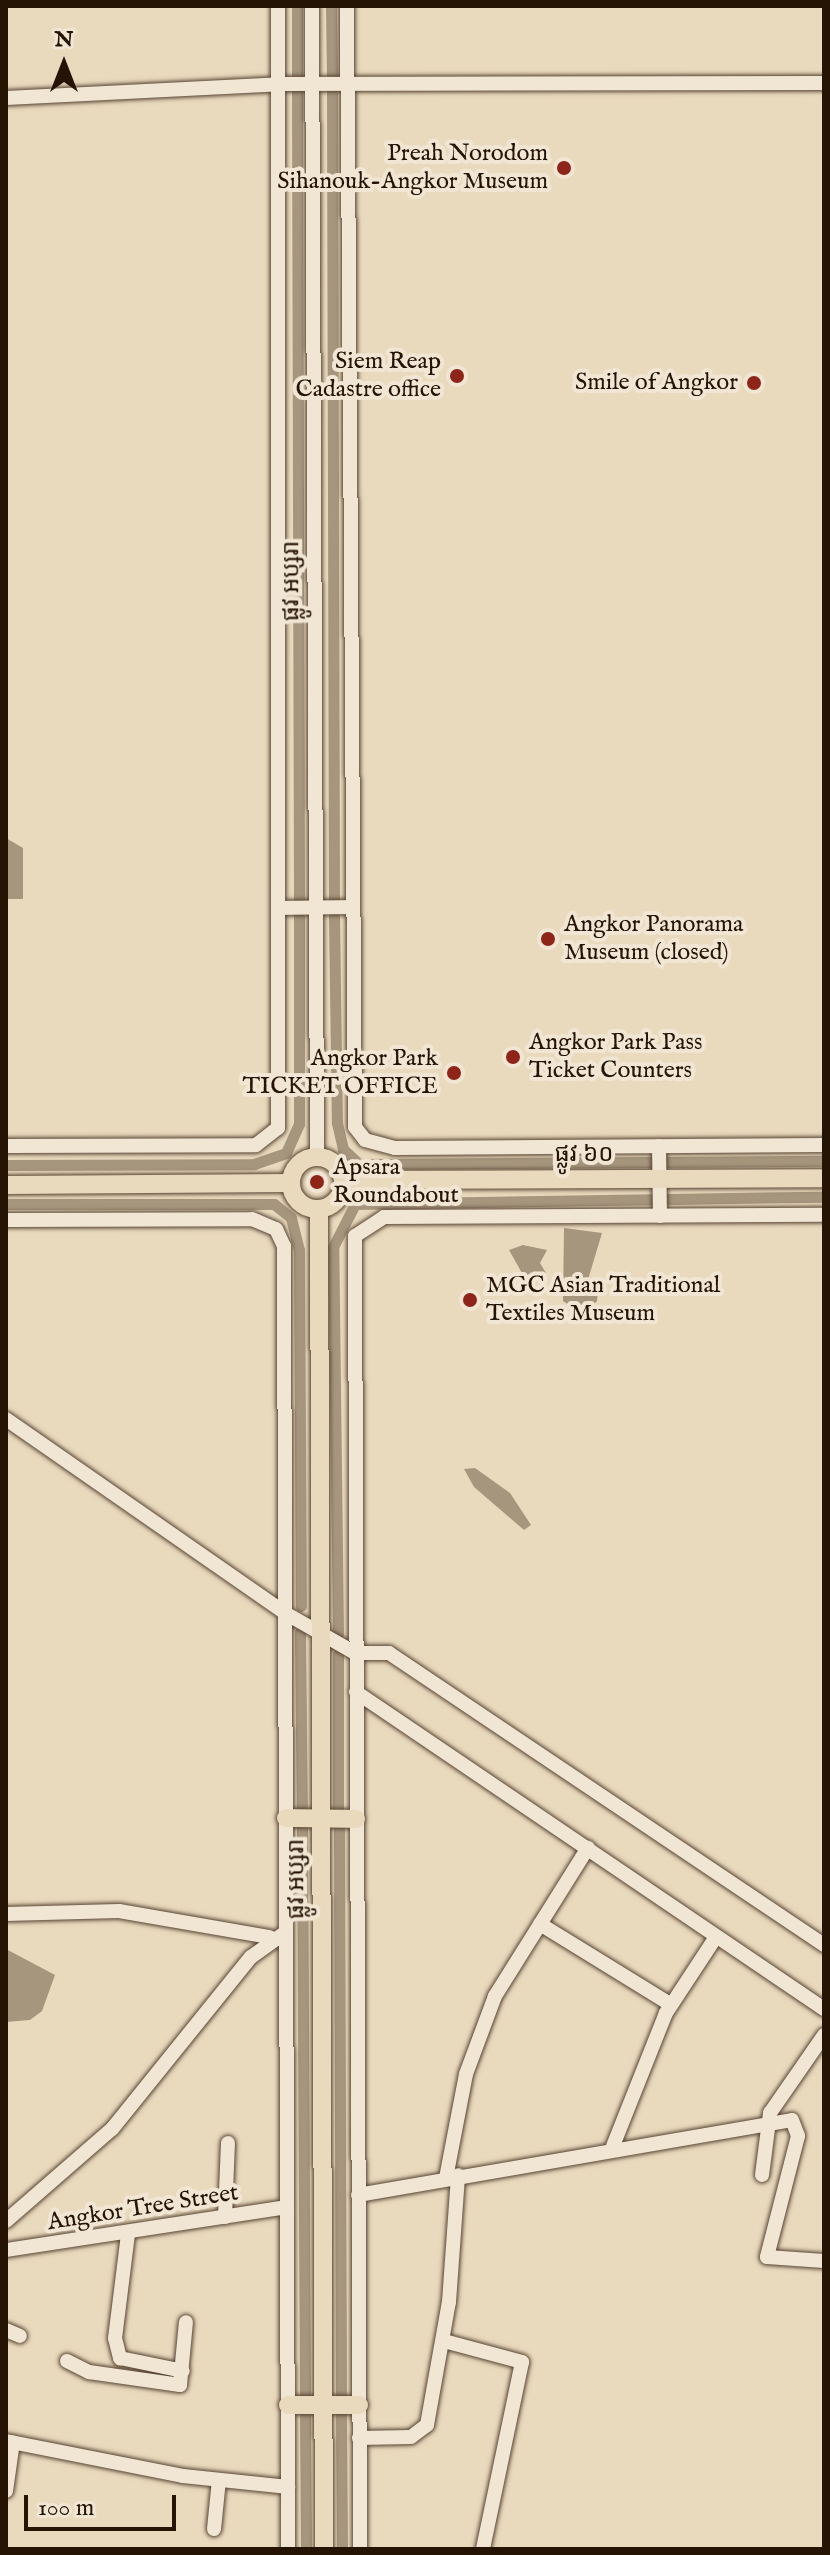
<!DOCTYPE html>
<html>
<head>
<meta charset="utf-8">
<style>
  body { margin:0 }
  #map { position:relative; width:830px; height:2555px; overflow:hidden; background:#e9d9bd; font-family:"IM FELL English","Noto Sans Khmer",serif }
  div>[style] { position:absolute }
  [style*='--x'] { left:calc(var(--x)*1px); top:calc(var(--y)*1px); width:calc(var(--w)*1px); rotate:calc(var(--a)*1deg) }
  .water>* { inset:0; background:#a6967e }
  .canal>* { height:11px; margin:-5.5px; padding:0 5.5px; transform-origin:5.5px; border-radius:5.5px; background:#a6967e }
  .roads { filter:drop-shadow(0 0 2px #564432) drop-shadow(0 0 2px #564432) }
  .minor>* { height:14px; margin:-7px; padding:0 7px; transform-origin:7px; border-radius:7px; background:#f1e6d4 }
  .major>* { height:18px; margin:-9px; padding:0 9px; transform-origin:9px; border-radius:9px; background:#e9d9bd }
  .major>.ring { margin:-9px; padding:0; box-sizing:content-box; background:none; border:18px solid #e9d9bd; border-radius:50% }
  .dots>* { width:22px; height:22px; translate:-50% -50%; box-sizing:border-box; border:4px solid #f1e6d4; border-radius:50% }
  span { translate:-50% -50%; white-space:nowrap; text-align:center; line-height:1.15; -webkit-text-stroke:8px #f1e6d4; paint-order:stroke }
  .poi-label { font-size:24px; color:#251304 }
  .right { translate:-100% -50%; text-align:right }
  .left { translate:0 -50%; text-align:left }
  .street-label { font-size:24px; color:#251304 }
  .frame { position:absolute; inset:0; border:8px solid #251304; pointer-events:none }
  .north { position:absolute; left:24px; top:24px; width:80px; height:80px; -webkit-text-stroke:6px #f1e6d4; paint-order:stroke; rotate:0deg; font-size:22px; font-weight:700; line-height:32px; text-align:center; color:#251304 }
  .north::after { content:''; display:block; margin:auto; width:28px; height:36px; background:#251304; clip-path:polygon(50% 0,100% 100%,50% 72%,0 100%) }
  .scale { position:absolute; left:24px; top:2495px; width:152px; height:36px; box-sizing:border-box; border:4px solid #251304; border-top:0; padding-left:10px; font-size:24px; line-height:28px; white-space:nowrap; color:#251304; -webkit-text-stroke:6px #f1e6d4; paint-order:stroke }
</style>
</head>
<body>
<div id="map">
  <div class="water">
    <i style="clip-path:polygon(6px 838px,23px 848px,23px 899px,6px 899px)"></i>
    <i style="clip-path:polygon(564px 1228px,602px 1233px,587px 1283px,598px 1289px,597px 1301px,583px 1315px,563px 1301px)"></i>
    <i style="clip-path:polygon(523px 1245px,547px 1250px,540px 1263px,546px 1273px,527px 1282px,509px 1250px)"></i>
    <i style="clip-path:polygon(475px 1468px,510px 1493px,531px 1525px,524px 1530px,474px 1487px,464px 1469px)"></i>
    <i style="clip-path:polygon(6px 1949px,55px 1975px,42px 2011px,30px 2020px,6px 2022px)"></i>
  </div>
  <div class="canal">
    <i style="--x:297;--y:6;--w:72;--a:90"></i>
    <i style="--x:331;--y:6;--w:69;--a:89.2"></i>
    <i style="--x:297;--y:91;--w:808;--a:89.86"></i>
    <i style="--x:332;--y:92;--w:807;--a:89.86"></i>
    <i style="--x:334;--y:916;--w:207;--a:89.2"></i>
    <i style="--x:337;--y:1123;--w:27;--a:77"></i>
    <i style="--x:343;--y:1149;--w:22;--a:43"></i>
    <i style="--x:359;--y:1164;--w:465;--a:-0.4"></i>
    <i style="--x:6;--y:1165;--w:248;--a:-0.2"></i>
    <i style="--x:254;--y:1164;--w:34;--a:-19"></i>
    <i style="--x:286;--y:1153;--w:32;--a:-66"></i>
    <i style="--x:299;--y:1124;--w:209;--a:-90"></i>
    <i style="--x:6;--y:1204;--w:268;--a:0"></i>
    <i style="--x:274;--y:1204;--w:22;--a:39"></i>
    <i style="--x:291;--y:1218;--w:33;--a:76"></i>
    <i style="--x:299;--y:1250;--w:356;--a:89.7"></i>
    <i style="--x:300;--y:1632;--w:179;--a:89.4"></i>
    <i style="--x:338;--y:1634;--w:387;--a:-90.7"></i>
    <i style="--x:333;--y:1247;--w:48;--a:-62.9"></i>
    <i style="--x:355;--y:1204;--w:469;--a:-0.9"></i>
    <i style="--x:338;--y:1654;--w:156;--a:90"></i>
    <i style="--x:302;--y:1827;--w:567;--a:89.7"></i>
    <i style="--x:339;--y:1828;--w:568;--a:89.8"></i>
    <i style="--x:305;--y:2410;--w:139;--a:89.6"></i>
    <i style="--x:341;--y:2412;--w:137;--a:89.6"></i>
  </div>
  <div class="roads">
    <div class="minor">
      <i style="--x:312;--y:6;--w:1150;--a:89.75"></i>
      <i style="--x:347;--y:6;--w:1121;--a:89.59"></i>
      <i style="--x:355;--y:1127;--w:16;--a:52"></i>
      <i style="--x:365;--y:1140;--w:31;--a:15"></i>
      <i style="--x:395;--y:1148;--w:429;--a:-0.4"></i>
      <i style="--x:6;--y:98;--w:274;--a:-2.9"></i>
      <i style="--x:280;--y:84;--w:544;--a:-0.11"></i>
      <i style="--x:280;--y:908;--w:69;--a:-0.8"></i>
      <i style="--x:6;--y:1146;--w:250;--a:-0.2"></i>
      <i style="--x:256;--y:1145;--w:28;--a:-38"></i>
      <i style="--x:278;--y:1128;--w:1122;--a:-90"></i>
      <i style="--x:659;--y:1146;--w:70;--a:89.2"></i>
      <i style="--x:6;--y:1220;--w:246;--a:-0.2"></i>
      <i style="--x:252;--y:1219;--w:26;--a:23"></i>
      <i style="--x:276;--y:1229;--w:19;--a:65"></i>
      <i style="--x:284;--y:1246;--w:1303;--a:89.82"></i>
      <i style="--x:6;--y:1419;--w:340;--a:34.8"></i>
      <i style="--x:285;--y:1613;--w:81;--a:29.7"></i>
      <i style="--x:355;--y:1653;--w:34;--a:0"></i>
      <i style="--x:389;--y:1653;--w:524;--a:33.87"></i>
      <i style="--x:356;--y:1692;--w:565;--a:34.11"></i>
      <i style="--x:6;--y:1914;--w:113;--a:-1.5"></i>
      <i style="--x:119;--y:1911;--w:153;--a:9.8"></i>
      <i style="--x:540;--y:1924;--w:153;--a:31.6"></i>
      <i style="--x:613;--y:2146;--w:143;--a:-68.3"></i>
      <i style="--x:666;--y:2013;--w:91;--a:-56.7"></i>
      <i style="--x:762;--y:2175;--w:63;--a:-82.6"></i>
      <i style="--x:770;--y:2113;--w:95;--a:-55.3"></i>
      <i style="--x:446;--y:2178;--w:106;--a:-79.1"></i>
      <i style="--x:466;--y:2074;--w:83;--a:-69.6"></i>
      <i style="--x:495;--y:1996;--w:175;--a:-57.9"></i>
      <i style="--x:358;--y:2195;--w:440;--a:-9.8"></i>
      <i style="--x:792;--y:2120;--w:17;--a:69"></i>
      <i style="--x:798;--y:2136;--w:125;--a:104.4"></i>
      <i style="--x:767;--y:2257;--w:57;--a:4"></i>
      <i style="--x:225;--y:2217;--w:74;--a:-87.7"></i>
      <i style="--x:6;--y:2221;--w:140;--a:-41"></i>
      <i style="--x:112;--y:2129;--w:221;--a:-51.1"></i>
      <i style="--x:251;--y:1957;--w:43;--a:-35.5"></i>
      <i style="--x:128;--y:2234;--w:105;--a:97.1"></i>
      <i style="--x:115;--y:2338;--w:21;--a:76"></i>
      <i style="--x:120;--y:2358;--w:64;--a:11.7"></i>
      <i style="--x:6;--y:2250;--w:284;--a:-8.7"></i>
      <i style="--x:6;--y:2330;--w:15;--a:23"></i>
      <i style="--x:444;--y:2341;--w:81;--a:15.1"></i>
      <i style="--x:522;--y:2362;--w:191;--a:101.8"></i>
      <i style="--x:67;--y:2361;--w:25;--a:27"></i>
      <i style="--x:89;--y:2372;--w:92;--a:8.1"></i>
      <i style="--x:180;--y:2385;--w:63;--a:-84.6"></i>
      <i style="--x:359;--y:2438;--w:52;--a:-1.1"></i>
      <i style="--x:411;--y:2437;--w:20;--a:-37"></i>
      <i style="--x:427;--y:2425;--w:125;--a:-79.9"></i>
      <i style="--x:449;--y:2302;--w:127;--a:-85.9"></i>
      <i style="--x:6;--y:2441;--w:180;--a:11.2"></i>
      <i style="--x:183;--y:2476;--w:106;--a:6"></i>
      <i style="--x:6;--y:2491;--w:49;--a:-81.9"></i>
      <i style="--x:214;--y:2529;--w:49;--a:-84.2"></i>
      <i style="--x:360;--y:2549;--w:1313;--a:-90.22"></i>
      <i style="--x:355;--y:1236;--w:35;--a:-33"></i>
      <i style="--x:384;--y:1217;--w:440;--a:-0.3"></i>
    </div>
    <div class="major">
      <i class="ring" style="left:291px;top:1157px;width:34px;height:34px"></i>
      <i style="--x:343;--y:1180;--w:481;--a:-0.2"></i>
      <i style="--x:6;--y:1185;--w:284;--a:-0.4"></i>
      <i style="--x:319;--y:1209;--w:1340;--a:89.79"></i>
      <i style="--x:286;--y:1818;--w:70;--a:0.8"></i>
      <i style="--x:288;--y:2405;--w:71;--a:0"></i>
    </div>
  </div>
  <div class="dots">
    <i style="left:564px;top:168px;background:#8f2418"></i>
    <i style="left:457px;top:376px;background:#8f2418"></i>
    <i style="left:754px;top:383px;background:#8f2418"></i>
    <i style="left:548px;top:939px;background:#8f2418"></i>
    <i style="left:513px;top:1057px;background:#8f2418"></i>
    <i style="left:454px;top:1073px;background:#8f2418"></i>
    <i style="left:317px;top:1182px;background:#8f2418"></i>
    <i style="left:470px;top:1300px;background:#8f2418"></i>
  </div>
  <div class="poi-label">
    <span class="right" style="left:548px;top:168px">Preah Norodom<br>Sihanouk-Angkor Museum</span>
    <span class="right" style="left:441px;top:376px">Siem Reap<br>Cadastre office</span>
    <span class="right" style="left:738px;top:383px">Smile of Angkor</span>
    <span class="left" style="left:564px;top:939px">Angkor Panorama<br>Museum (closed)</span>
    <span class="left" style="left:529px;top:1057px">Angkor Park Pass<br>Ticket Counters</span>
    <span class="right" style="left:438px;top:1073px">Angkor Park<br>TICKET OFFICE</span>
    <span class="left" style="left:333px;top:1182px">Apsara<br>Roundabout</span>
    <span class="left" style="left:486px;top:1300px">MGC Asian Traditional<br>Textiles Museum</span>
  </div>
  <div class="street-label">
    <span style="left:292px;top:581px;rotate:-90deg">ផ្លូវ អប្សរា</span>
    <span style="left:584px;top:1155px">ផ្លូវ ៦០</span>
    <span style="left:297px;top:1879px;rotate:-90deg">ផ្លូវ អប្សរា</span>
    <span style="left:143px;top:2208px;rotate:-9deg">Angkor Tree Street</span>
  </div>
  <div class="frame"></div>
  <div class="north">N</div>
  <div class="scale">100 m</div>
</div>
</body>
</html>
